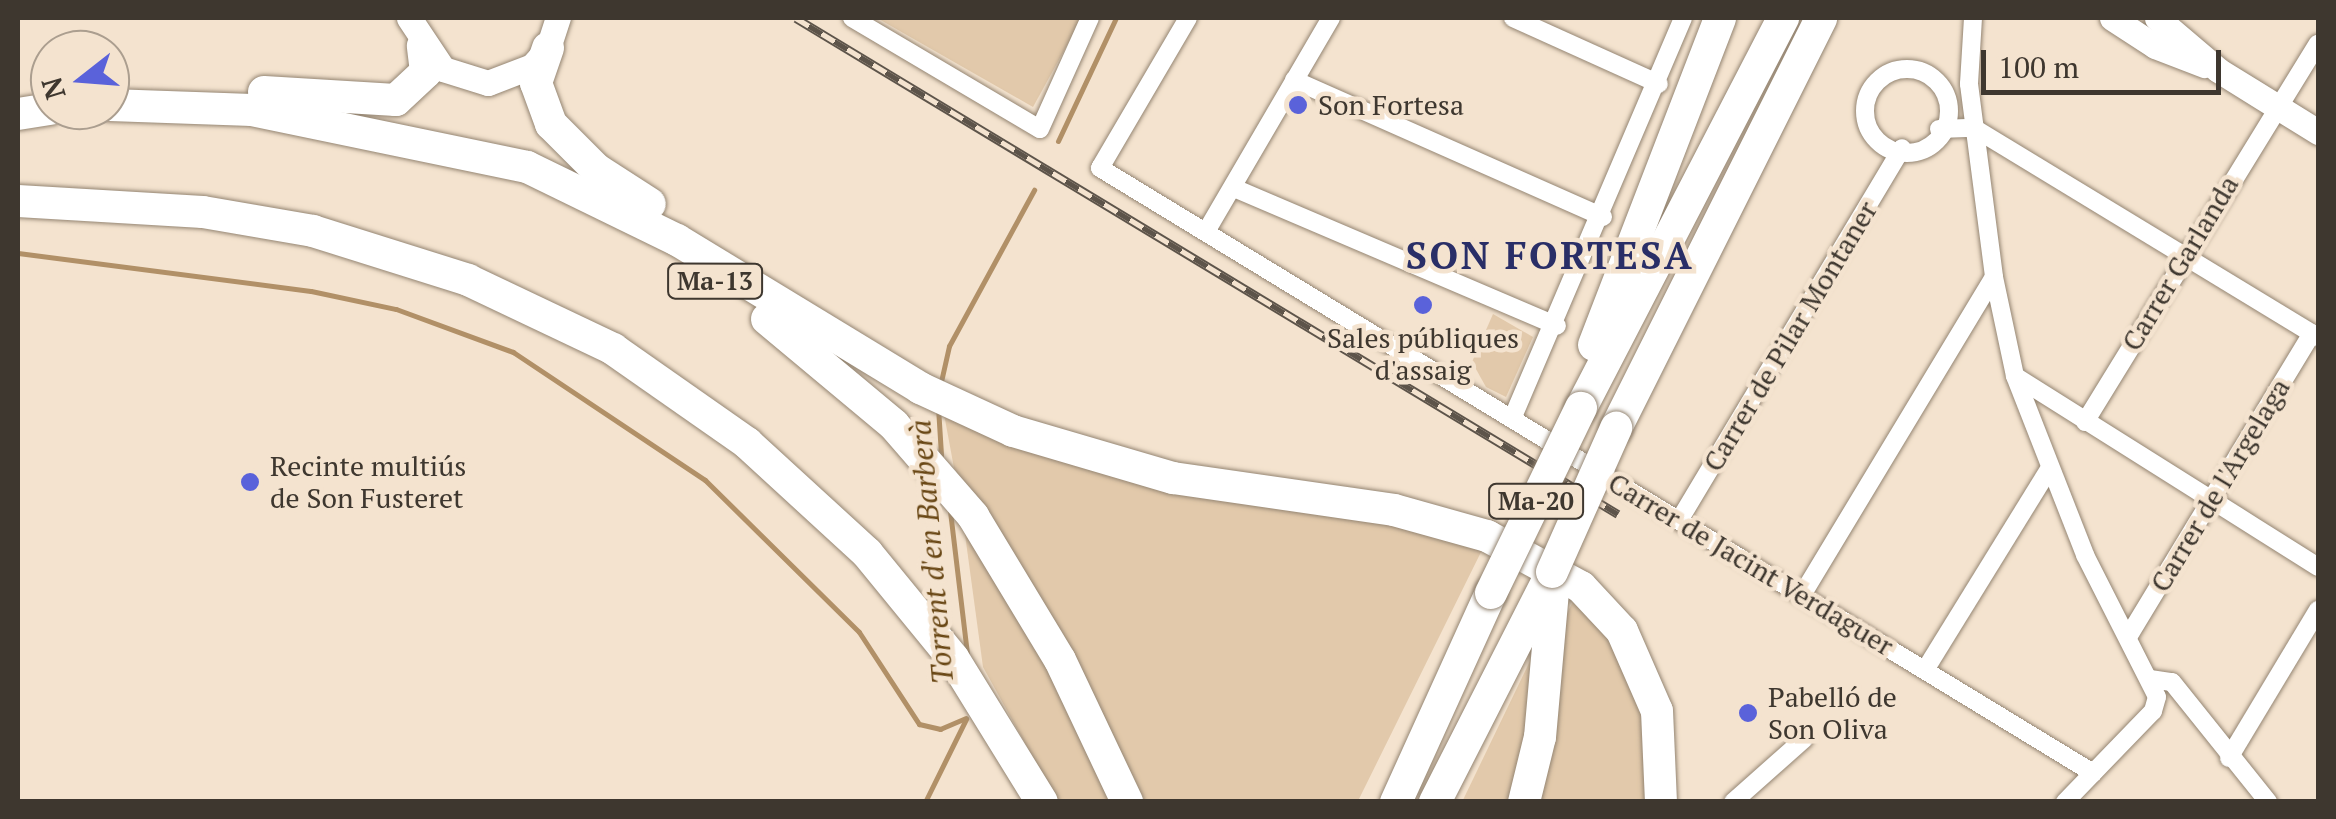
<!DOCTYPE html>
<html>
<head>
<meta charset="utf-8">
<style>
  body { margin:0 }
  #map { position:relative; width:2336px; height:819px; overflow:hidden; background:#f4e3cf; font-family:"PT Serif",serif }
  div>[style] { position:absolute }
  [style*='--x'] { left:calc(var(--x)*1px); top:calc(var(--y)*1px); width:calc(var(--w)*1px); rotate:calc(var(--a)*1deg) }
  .green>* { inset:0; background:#e2c9ab }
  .stream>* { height:5px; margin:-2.5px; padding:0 2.5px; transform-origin:2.5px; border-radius:2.5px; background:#b19067 }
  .roads { filter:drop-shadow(0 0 2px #948572) drop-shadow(0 0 2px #948572) }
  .street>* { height:18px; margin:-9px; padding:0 9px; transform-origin:9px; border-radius:9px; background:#fff }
  .street>.ring { margin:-9px; padding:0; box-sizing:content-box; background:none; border:18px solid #fff; border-radius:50% }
  .secondary>* { height:25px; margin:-12.5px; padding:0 12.5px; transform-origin:12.5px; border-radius:12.5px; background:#fff }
  .highway>* { height:32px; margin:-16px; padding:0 16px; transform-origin:16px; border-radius:16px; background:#fff }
  .rail>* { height:9px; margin-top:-4.5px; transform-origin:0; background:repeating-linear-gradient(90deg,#f4e3cf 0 15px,#5d544a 0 30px); box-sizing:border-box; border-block:2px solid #5d544a }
  .bridges { filter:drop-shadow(0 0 2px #948572) drop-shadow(0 0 2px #948572) }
  .highway-bridge>* { height:32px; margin:-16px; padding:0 16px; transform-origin:16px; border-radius:16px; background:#fff }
  .dots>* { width:28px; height:28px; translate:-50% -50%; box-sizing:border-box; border:5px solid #f4e3cf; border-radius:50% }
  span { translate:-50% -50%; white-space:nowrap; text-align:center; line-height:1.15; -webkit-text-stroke:9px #f4e3cf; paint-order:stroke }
  .shield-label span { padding:2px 8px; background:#f4e3cf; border:2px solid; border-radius:8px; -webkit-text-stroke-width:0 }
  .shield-label { font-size:25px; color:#3e372f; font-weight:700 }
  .poi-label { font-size:28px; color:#3e372f }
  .left { translate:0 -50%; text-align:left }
  .street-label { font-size:28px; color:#3e372f }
  .water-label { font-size:30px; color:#694715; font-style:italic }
  .district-label { font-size:38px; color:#292e67; font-weight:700; letter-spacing:2.5px }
  .frame { position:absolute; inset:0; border:20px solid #3e372f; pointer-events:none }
  .north { position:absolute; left:30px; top:30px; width:100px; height:100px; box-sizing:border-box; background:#f4e3cf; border:2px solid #ab9e8f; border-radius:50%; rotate:253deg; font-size:28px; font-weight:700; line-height:40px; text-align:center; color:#3e372f }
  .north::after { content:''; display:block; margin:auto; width:35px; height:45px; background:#5a62da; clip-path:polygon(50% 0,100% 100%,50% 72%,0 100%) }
  .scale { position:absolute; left:1981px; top:50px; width:240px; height:45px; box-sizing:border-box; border:5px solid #3e372f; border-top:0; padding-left:12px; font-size:30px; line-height:35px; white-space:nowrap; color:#3e372f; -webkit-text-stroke:8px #f4e3cf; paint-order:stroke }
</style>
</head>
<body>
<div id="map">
  <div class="green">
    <i style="clip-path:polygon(877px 18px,1082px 18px,1033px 107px)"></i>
    <i style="clip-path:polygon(1493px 314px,1533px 337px,1506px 397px,1486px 387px,1472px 362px)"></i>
    <i style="clip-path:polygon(944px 414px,1483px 548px,1359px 799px,1145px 801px,1062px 632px,954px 468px)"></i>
    <i style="clip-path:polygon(964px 527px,1028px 625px,1113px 801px,1057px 801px,983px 667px)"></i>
    <i style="clip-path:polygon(1575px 598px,1611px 635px,1639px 691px,1649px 801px,1536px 802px,1558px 630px)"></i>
    <i style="clip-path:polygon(1531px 659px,1537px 660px,1513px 801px,1462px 802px)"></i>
  </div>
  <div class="stream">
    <i style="--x:1058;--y:141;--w:136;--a:-64.8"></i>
    <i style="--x:18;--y:253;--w:295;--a:7.4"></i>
    <i style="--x:311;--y:291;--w:87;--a:12"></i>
    <i style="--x:396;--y:309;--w:125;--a:20.2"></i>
    <i style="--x:513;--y:352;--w:231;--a:33.7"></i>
    <i style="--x:705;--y:480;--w:216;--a:44.6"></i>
    <i style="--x:859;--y:632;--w:110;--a:56.9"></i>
    <i style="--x:919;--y:724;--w:22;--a:13"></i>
    <i style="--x:940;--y:729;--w:28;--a:-23"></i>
    <i style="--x:940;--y:386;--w:41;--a:-77.3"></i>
    <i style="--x:949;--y:346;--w:178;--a:-61.4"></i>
    <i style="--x:938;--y:407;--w:48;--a:86.4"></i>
    <i style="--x:950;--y:511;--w:144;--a:83.2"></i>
    <i style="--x:925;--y:802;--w:93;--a:-63.7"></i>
  </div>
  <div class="roads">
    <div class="street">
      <i style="--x:852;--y:18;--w:218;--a:30.6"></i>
      <i style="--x:1040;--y:129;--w:122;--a:-65.8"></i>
      <i style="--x:1188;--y:18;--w:174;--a:120.4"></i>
      <i style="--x:1100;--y:168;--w:1163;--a:31.35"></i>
      <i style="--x:1513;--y:18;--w:160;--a:24.3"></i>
      <i style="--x:1973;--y:18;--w:66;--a:93.5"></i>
      <i style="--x:1969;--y:84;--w:195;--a:82.6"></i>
      <i style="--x:1994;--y:277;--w:101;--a:78"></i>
      <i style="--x:2015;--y:376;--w:192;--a:68.6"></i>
      <i style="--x:2085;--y:555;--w:159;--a:63.1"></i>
      <i style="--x:2157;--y:697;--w:15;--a:106"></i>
      <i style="--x:2153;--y:711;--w:127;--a:134"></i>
      <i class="ring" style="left:1865px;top:69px;width:66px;height:66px"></i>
      <i style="--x:1294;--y:80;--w:338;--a:23.9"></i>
      <i style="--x:1939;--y:129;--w:35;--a:-2"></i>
      <i style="--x:1974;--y:128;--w:403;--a:31.3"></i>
      <i style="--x:1234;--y:188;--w:351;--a:23.1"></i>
      <i style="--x:1207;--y:230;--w:246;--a:-59.7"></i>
      <i style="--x:2015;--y:376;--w:358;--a:32.2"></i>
      <i style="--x:1512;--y:419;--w:436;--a:-66.9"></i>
      <i style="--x:2085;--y:422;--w:444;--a:-58.4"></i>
      <i style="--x:1680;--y:519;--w:432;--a:-59.1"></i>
      <i style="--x:1802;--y:595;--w:371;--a:-58.9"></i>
      <i style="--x:2128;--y:637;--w:355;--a:-58.8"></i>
      <i style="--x:1925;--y:670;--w:234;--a:-58.3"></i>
      <i style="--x:2150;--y:679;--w:22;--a:8"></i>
      <i style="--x:2172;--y:682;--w:154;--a:51.3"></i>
      <i style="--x:2229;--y:758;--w:173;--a:-59"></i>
      <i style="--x:1733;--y:802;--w:95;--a:-41.6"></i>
    </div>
    <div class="secondary">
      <i style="--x:409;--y:18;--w:61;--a:56.3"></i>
      <i style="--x:443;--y:69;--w:47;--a:17.3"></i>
      <i style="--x:488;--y:83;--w:47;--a:-21.1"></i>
      <i style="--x:532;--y:66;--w:24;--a:-48"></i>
      <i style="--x:548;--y:48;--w:32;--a:-72"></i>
      <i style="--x:2112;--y:18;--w:51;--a:33.1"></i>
      <i style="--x:2155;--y:46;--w:53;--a:21.2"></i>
      <i style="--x:2157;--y:18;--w:80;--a:40.4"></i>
      <i style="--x:2218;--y:70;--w:118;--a:31.8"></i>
    </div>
    <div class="highway">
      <i style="--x:548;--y:48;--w:37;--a:109"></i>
      <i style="--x:536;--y:83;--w:44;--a:69.9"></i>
      <i style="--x:551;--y:124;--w:64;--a:45"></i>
      <i style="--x:596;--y:169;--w:64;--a:32.9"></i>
      <i style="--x:264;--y:92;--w:132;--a:3.5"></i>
      <i style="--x:396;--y:100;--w:41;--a:-43"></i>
      <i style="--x:426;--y:72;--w:26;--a:-97"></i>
      <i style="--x:110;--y:105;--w:142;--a:2"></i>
      <i style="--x:252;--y:110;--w:281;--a:11.7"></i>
      <i style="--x:527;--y:167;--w:167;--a:26"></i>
      <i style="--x:677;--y:240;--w:285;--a:31.3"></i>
      <i style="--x:920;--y:388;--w:102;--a:24.8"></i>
      <i style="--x:1013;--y:431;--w:167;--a:16.4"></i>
      <i style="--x:1173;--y:478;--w:223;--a:8.2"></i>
      <i style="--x:1394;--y:510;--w:97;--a:15.6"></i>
      <i style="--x:1487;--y:536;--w:107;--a:28.5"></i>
      <i style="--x:1581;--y:587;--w:60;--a:47"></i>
      <i style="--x:1622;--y:631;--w:87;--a:66.4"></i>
      <i style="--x:1657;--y:711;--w:91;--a:87.5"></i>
      <i style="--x:18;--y:114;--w:32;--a:-9"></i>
      <i style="--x:18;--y:201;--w:185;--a:3.4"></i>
      <i style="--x:203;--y:212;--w:112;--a:9.8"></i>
      <i style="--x:313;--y:231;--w:163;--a:17.5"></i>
      <i style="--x:468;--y:280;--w:161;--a:25.4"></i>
      <i style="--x:613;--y:349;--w:164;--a:35"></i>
      <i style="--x:747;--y:443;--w:163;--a:42.5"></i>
      <i style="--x:867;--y:553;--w:136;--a:50.7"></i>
      <i style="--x:953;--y:658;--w:169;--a:58.3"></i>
      <i style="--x:767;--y:319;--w:165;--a:39.8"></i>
      <i style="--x:894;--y:425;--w:121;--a:49"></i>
      <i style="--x:973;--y:516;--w:168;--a:58.9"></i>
      <i style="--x:1060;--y:660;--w:157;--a:64.7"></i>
      <i style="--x:1594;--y:345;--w:350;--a:-68.9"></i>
      <i style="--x:1581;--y:408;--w:439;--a:-62.6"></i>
      <i style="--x:1616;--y:428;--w:458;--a:-63.4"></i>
      <i style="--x:1396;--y:802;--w:230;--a:-65.6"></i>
      <i style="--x:1435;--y:802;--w:258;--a:-63"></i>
      <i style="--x:1524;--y:802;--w:67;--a:-76.2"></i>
      <i style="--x:1540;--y:737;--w:148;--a:-84.9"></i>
    </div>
  </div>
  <div class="rail">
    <i style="--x:796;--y:18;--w:960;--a:31.11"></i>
  </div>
  <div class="bridges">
    <div class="highway-bridge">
      <i style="--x:1552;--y:572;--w:158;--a:-66"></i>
      <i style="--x:1491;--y:593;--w:206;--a:-64.1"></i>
    </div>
  </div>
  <div class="dots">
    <i style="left:1298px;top:105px;background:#5a62da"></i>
    <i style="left:1423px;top:305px;background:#5a62da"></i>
    <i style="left:250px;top:482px;background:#5a62da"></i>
    <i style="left:1748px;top:713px;background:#5a62da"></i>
  </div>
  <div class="shield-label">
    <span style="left:715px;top:281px">Ma-13</span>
    <span style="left:1536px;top:501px">Ma-20</span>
  </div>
  <div class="poi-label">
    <span class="left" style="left:1318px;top:105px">Son Fortesa</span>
    <span style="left:1423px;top:354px">Sales públiques<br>d'assaig</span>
    <span class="left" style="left:270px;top:482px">Recinte multiús<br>de Son Fusteret</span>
    <span class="left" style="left:1768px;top:713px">Pabelló de<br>Son Oliva</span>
  </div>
  <div class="street-label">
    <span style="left:2180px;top:263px;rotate:-59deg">Carrer Garlanda</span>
    <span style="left:1790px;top:336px;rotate:-59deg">Carrer de Pilar Montaner</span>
    <span style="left:2220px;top:485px;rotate:-59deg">Carrer de l'Argelaga</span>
    <span style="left:1751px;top:564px;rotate:31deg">Carrer de Jacint Verdaguer</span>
  </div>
  <div class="water-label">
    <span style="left:931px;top:552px;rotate:-95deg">Torrent d'en Barberà</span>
  </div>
  <div class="district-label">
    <span style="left:1550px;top:256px">SON FORTESA</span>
  </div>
  <div class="frame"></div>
  <div class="north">N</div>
  <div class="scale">100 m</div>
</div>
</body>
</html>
